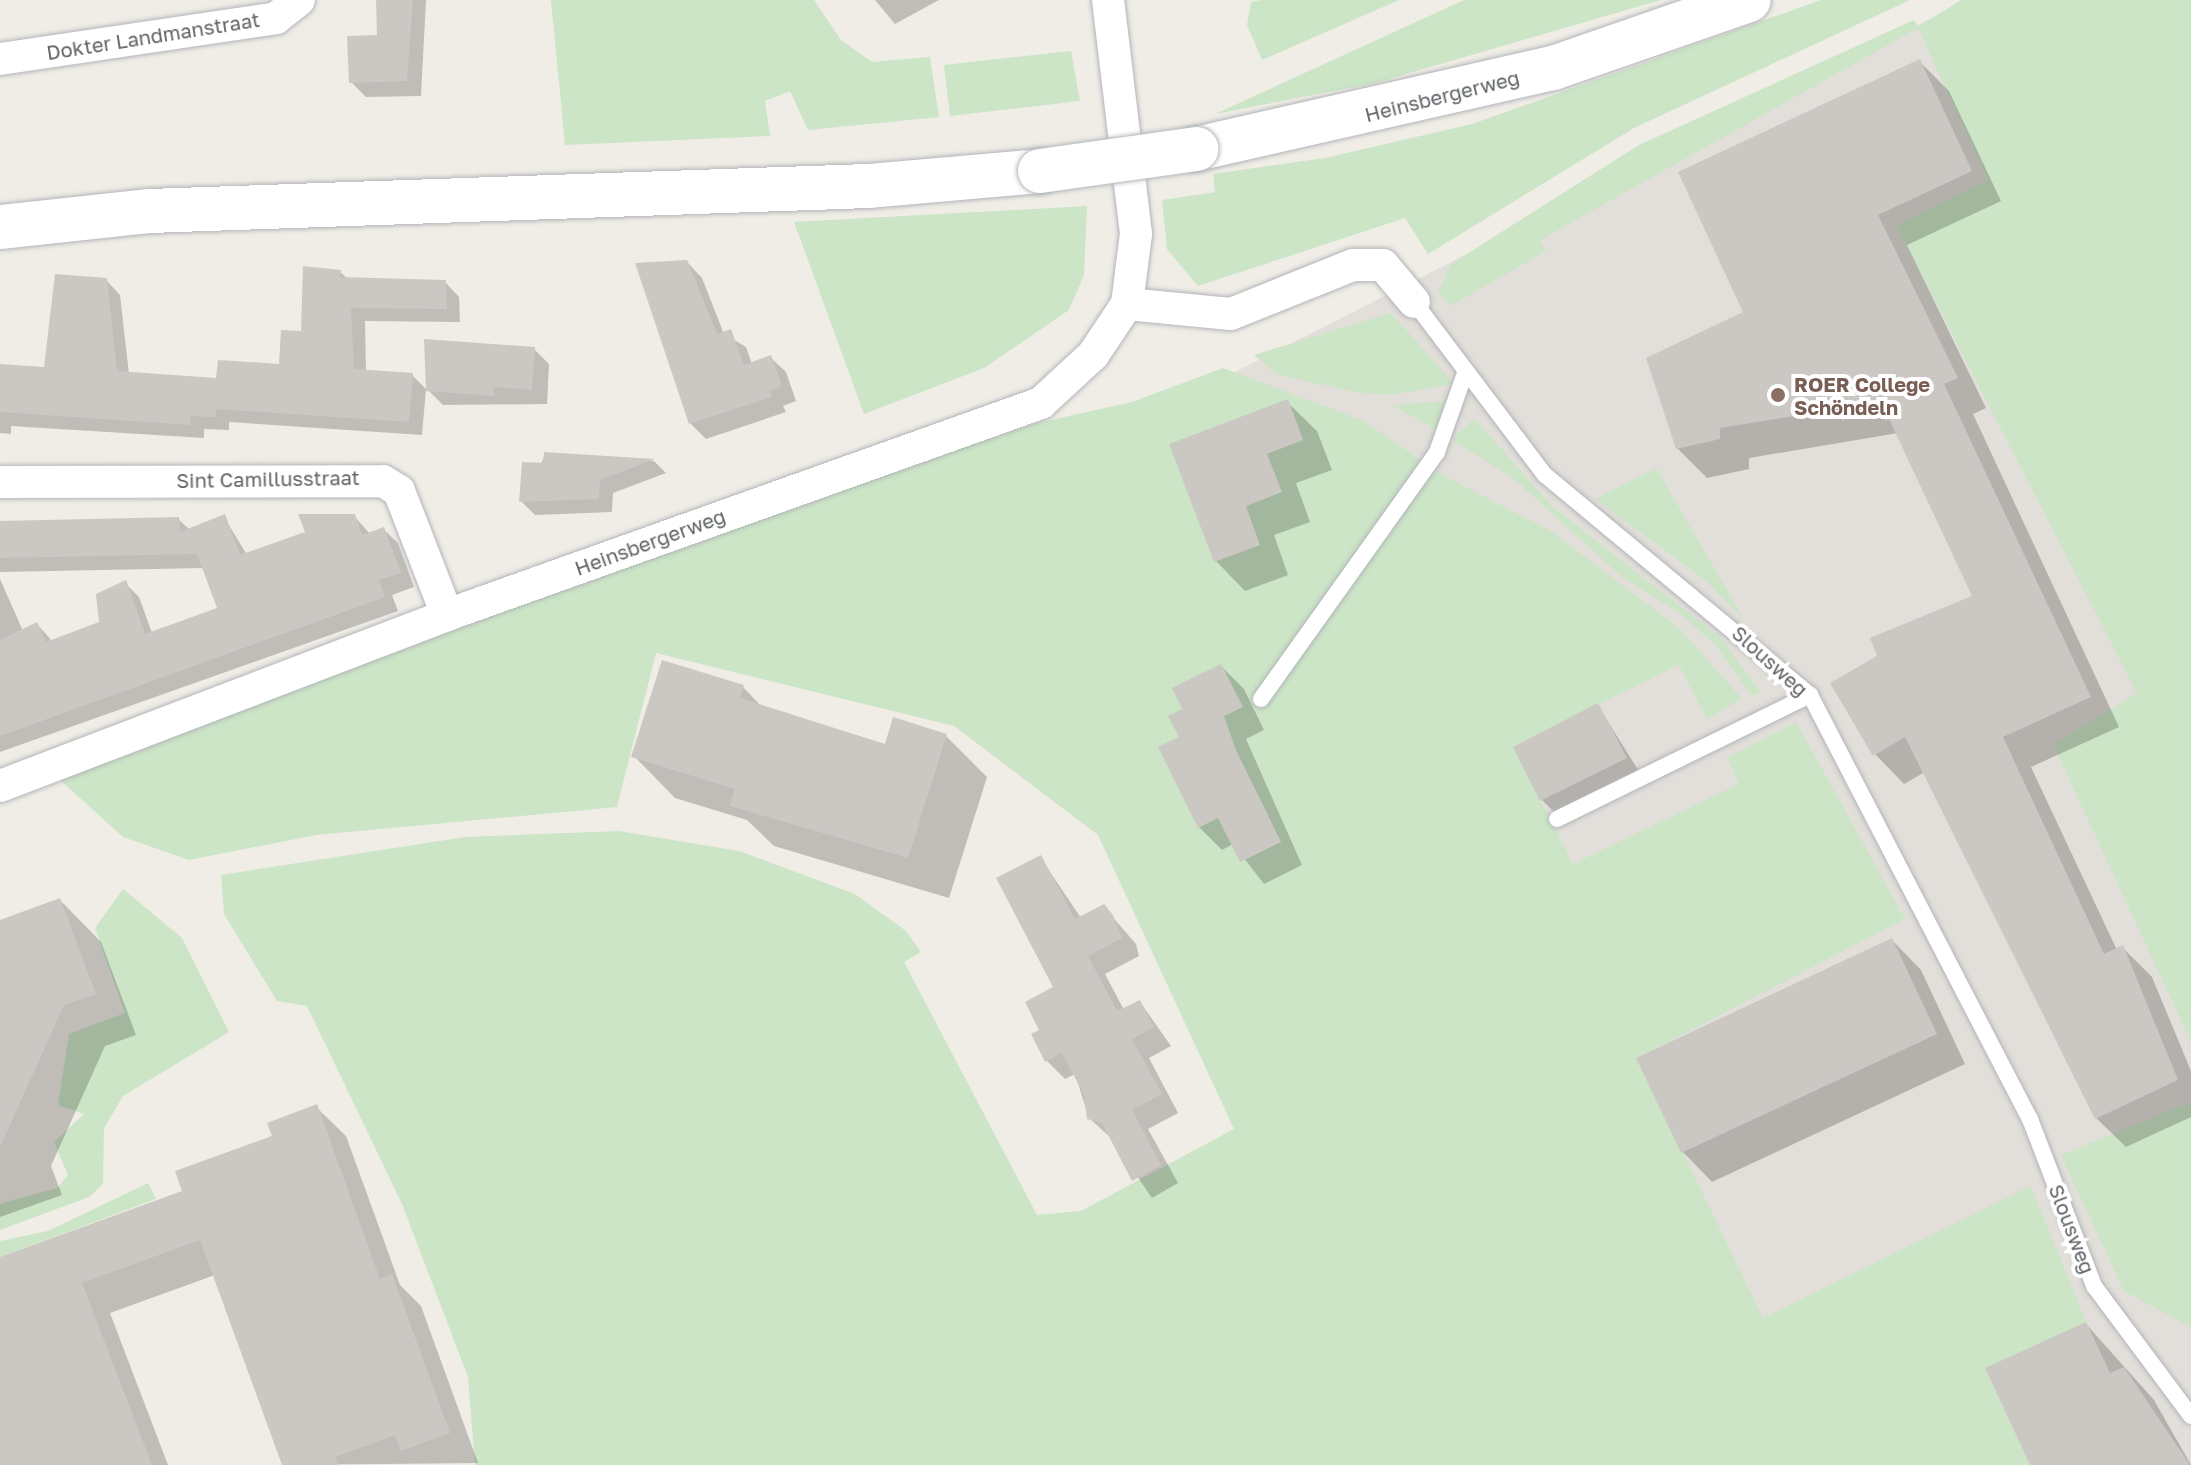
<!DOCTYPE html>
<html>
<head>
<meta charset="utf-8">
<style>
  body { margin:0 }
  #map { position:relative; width:2191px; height:1465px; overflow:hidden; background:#f0ede7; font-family:"Golos Text",sans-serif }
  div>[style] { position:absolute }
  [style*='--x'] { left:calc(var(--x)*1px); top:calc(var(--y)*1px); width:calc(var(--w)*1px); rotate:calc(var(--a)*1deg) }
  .education>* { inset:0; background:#e2ded9 }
  .green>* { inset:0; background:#cbe5c6 }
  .shadow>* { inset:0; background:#0003 }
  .building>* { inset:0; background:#cbc8c4 }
  .roads { filter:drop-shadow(0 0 2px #b2b5b8) drop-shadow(0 0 2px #b2b5b8) }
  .lane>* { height:16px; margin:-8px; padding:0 8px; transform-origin:8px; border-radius:8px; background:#fff }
  .street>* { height:32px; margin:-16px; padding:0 16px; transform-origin:16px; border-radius:16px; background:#fff }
  .secondary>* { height:44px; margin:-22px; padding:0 22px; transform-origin:22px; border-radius:22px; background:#fff }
  .bridges { filter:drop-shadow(0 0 2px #b3b7bb) drop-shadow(0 0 2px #b3b7bb) }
  .secondary-bridge>* { height:44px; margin:-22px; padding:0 22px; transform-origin:22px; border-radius:22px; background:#fff }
  .dots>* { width:22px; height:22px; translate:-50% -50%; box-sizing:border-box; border:4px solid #fff; border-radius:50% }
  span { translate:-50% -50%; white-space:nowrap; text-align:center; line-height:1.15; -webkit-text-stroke:8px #fff; paint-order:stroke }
  .street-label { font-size:20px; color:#5f6366 }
  .education-label { font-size:20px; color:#785e54; font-weight:700 }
  .left { translate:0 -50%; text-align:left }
</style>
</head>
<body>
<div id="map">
  <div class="education">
    <i style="clip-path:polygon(1963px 2px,2191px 731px,2191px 1465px,2012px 1465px,1613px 1442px,1046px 468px)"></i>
  </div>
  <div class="green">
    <i style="clip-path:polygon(551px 0,814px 0,841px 40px,872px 62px,930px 57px,939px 117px,808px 130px,790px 91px,765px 101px,770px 136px,565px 145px)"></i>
    <i style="clip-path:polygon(1261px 0,1399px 0,1262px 60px,1247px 25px,1251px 2px)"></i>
    <i style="clip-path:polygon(1464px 0,1661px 0,1375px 83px,1215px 114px)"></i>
    <i style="clip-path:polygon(1821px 0,1910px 0,1634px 128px,1428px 254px,1405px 218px,1198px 286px,1167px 249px,1162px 200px,1215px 192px,1213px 174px,1325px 158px,1472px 124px)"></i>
    <i style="clip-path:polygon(1961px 0,2191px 0,2191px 1042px,2053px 744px,2137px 693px,1896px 225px,1988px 179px,1918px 28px,1540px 240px,1546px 251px,1450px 306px,1438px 292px,1451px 264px,1639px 145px,1914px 20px,1918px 27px)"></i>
    <i style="clip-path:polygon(1071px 51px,1080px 101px,950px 116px,944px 65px)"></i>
    <i style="clip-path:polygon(1087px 206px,1084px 275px,1069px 310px,984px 368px,864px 414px,794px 222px)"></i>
    <i style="clip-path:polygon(1391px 313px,1454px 384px,1389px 395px,1354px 392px,1276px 374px,1254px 355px)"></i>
    <i style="clip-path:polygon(1223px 368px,1362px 420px,1446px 477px,1551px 531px,1680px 629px,1742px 699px,1707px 719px,1679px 665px,1513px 746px,1573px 864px,1739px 784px,1727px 758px,1796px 722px,1905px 919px,1637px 1058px,1763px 1318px,2031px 1186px,2086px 1322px,1985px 1369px,2030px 1465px,475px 1465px,468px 1377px,402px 1204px,307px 1006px,277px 1001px,224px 914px,221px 875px,465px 837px,619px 831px,739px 851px,855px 894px,906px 931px,921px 952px,904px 962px,1037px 1215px,1081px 1211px,1234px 1129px,1098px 835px,954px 726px,656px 653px,617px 807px,316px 835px,189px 860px,123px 837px,58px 778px,498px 604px,1033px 424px,1132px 402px)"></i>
    <i style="clip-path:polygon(1451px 401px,1437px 430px,1391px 405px)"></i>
    <i style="clip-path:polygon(1474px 418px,1553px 507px,1722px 639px,1760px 692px,1752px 696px,1718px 648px,1680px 613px,1622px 577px,1512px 477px,1452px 440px)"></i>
    <i style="clip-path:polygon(1656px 468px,1744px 619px,1704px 579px,1595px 499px)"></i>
    <i style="clip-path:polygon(123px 889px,182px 938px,229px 1032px,123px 1096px,104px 1128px,103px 1184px,89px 1197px,0 1230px,0 1204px,57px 1188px,68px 1175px,54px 1142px,84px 1114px,58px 1105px,69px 1034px,125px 1013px,95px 928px)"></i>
    <i style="clip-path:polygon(2191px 1102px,2191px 1327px,2124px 1291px,2061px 1155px)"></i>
    <i style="clip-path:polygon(148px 1183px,156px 1199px,0 1257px,0 1241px,48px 1231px)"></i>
  </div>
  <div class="shadow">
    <i style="clip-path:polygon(377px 0,426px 0,421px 96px,366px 97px,351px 82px,379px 37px)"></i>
    <i style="clip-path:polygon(875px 0,939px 0,895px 24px)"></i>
    <i style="clip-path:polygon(1920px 62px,1949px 91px,2001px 201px,1907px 245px,1986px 408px,1973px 414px,2119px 727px,2031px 767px,2117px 950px,2123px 948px,2152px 977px,2191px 1071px,2191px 1117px,2126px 1147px,2096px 1118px,1925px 772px,1904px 784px,1875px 754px,1974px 597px,1898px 433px,1749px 458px,1749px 469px,1707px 478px,1677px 448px,1746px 313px)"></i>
    <i style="clip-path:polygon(687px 262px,702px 278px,724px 334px,746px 347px,752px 364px,770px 357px,786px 372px,796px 401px,783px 406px,786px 412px,706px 439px,690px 423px)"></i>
    <i style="clip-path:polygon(340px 272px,348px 279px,445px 282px,459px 297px,460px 322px,365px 321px,366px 372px,412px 375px,426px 389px,422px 435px,229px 422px,229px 430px,204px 429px,204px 438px,11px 426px,11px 434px,0 433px,0 366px,46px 369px,106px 280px,120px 295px,129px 374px,218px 380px,281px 367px)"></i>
    <i style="clip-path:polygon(534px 349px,549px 364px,547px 404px,443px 405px,428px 390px)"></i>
    <i style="clip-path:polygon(1287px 402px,1317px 431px,1332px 470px,1296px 483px,1310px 522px,1274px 535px,1288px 575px,1245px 591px,1216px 561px)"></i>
    <i style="clip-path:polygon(546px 454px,654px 461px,666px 473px,613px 493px,612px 512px,535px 515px,521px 501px)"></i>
    <i style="clip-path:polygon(354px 516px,370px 534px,383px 529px,398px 543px,414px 587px,392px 595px,398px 611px,0 752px,0 579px,23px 631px,37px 624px,52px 641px,102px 624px,125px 583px,139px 597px,152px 633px,219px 610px,204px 568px,0 572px,0 523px,178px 519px,190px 530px,224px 517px,247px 555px)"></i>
    <i style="clip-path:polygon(1221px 666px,1244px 689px,1264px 730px,1246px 739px,1302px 865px,1264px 884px,1233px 844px,1222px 850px,1199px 827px,1181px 738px,1185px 710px)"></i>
    <i style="clip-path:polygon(743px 687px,763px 708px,886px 746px,946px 736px,987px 777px,949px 898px,774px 846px,747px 820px,675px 798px,634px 756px)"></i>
    <i style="clip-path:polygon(1598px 706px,1640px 773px,1557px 815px,1542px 800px)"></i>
    <i style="clip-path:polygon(1040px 857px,1081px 918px,1104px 907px,1136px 944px,1139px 956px,1105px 974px,1124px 1010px,1140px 1002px,1171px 1046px,1149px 1058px,1178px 1113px,1148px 1129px,1178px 1183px,1152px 1198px,1111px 1138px,1089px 1118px,1075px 1074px,1065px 1079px,1047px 1061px,1042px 1031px,1055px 988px)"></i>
    <i style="clip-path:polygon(60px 900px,101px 942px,136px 1035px,105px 1046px,51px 1166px,62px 1195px,0 1217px,0 924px)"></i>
    <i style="clip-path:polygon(1892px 940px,1921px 970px,1965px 1064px,1712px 1182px,1683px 1152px)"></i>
    <i style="clip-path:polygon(316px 1107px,346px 1136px,400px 1285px,421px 1306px,478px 1463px,285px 1465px,215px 1275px,110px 1313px,168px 1465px,0 1465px,0 1259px,185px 1192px)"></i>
    <i style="clip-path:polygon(2086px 1324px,2154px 1400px,2191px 1465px,2032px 1465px)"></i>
  </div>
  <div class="building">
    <i style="clip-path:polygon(376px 0,413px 0,407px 81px,349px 83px,347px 36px,377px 35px)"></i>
    <i style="clip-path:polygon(1920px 59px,1972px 171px,1878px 215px,1958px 378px,1944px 384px,2091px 697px,2003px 737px,2104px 954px,2123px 945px,2178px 1080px,2095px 1119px,1905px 737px,1873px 756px,1830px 683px,1877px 656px,1870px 638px,1972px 596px,1881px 402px,1720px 428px,1720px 439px,1676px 449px,1646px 358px,1743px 312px,1678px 172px)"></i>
    <i style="clip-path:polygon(687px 260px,717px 334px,731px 329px,744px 365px,771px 355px,782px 386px,770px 391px,772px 397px,689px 424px,635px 263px)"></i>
    <i style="clip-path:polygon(303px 266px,341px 270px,340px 277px,446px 280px,447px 309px,351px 308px,354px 369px,413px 373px,409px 422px,216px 409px,216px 417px,191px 416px,190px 425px,0 412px,0 364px,44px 367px,55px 274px,107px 278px,117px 371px,216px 378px,218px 360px,279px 364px,281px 330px,301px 331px)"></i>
    <i style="clip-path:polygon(424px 339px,535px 347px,532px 390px,494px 387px,494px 396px,426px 391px)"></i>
    <i style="clip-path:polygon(1288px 399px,1303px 440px,1267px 454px,1282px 492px,1246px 506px,1260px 545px,1214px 562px,1169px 444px)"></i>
    <i style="clip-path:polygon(544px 452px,655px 459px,600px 480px,599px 499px,519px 502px,522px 462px,543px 463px)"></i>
    <i style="clip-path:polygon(225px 514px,240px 555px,305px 532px,298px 514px,355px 514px,362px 535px,384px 527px,401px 573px,379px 580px,385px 597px,0 736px,0 640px,37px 622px,46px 642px,99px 622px,96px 594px,126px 580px,145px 634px,217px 608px,197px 554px,0 558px,0 521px,179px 517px,180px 532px)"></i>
    <i style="clip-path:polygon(662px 660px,744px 685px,740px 698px,885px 744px,893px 717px,947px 734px,908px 858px,730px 806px,735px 789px,631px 757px)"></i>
    <i style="clip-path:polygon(1221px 664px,1243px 707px,1224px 716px,1236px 750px,1281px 842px,1240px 862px,1218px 818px,1198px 828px,1158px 747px,1179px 737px,1168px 716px,1182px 709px,1172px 688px)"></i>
    <i style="clip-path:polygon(1598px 703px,1627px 758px,1540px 801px,1513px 747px)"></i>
    <i style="clip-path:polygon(1041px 855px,1075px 919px,1104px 904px,1113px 915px,1122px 938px,1088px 956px,1117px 1011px,1140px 1000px,1154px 1027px,1132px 1039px,1162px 1094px,1132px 1110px,1161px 1165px,1132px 1181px,1102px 1123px,1087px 1119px,1084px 1095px,1062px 1053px,1045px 1062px,1031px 1034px,1039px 1030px,1025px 1002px,1053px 987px,996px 878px)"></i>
    <i style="clip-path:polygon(60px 898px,96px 994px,64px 1005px,0 1147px,0 920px)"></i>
    <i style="clip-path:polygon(1892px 938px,1937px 1034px,1681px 1153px,1636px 1058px)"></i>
    <i style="clip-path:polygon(317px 1104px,380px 1279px,392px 1274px,450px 1433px,401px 1451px,395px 1435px,335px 1457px,338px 1465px,282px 1465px,200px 1240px,82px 1283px,152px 1465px,0 1465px,0 1257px,182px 1191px,175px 1171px,272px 1136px,267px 1123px)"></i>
    <i style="clip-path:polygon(2086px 1322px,2110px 1373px,2124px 1367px,2190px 1465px,2030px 1465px,1985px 1368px)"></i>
  </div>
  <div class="roads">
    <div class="lane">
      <i style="--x:1414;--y:302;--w:217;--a:52.9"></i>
      <i style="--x:1545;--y:475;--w:344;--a:39.7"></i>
      <i style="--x:1810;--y:695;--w:478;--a:62.6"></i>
      <i style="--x:2030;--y:1119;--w:179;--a:69"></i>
      <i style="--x:2094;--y:1286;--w:162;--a:53.3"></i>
      <i style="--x:1261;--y:699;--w:303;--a:-54.5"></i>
      <i style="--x:1437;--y:452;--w:81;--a:-70.4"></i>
      <i style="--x:1557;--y:819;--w:282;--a:-26.1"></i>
    </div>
    <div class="street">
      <i style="--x:0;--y:59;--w:279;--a:-8.4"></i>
      <i style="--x:276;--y:18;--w:29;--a:-38"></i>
      <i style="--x:1127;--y:304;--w:104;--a:5.5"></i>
      <i style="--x:1231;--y:314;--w:131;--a:-21.9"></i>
      <i style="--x:1353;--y:265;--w:30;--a:0"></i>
      <i style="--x:1383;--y:265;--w:48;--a:50"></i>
      <i style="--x:0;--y:482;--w:383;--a:-0.1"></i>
      <i style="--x:383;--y:481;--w:19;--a:32"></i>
      <i style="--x:399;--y:491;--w:133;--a:68.8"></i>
      <i style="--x:0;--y:786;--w:479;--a:-20.9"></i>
      <i style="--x:447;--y:615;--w:631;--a:-19.64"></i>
      <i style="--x:1041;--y:403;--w:71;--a:-42.7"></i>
      <i style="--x:1093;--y:355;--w:61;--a:-56.3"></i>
      <i style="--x:1127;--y:304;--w:71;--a:-82.7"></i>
      <i style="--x:1136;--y:234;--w:236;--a:-96.8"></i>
    </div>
    <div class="secondary">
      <i style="--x:1196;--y:149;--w:366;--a:-12.8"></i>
      <i style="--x:1553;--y:68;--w:207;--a:-19.1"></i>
      <i style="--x:0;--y:227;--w:150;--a:-6.1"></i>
      <i style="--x:149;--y:211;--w:720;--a:-1.99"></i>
      <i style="--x:869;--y:186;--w:172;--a:-5"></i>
    </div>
  </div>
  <div class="bridges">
    <div class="secondary-bridge">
      <i style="--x:1040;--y:171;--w:158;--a:-8"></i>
    </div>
  </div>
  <div class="dots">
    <i style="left:1778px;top:395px;background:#8d6e63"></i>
  </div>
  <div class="street-label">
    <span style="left:153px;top:36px;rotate:-9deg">Dokter Landmanstraat</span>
    <span style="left:1442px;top:96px;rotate:-14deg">Heinsbergerweg</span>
    <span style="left:268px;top:479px;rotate:-1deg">Sint Camillusstraat</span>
    <span style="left:650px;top:542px;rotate:-20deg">Heinsbergerweg</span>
    <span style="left:1770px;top:661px;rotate:42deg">Slousweg</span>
    <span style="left:2072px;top:1229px;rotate:69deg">Slousweg</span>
  </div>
  <div class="education-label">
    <span class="left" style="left:1794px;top:396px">ROER College<br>Schöndeln</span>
  </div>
</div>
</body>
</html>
